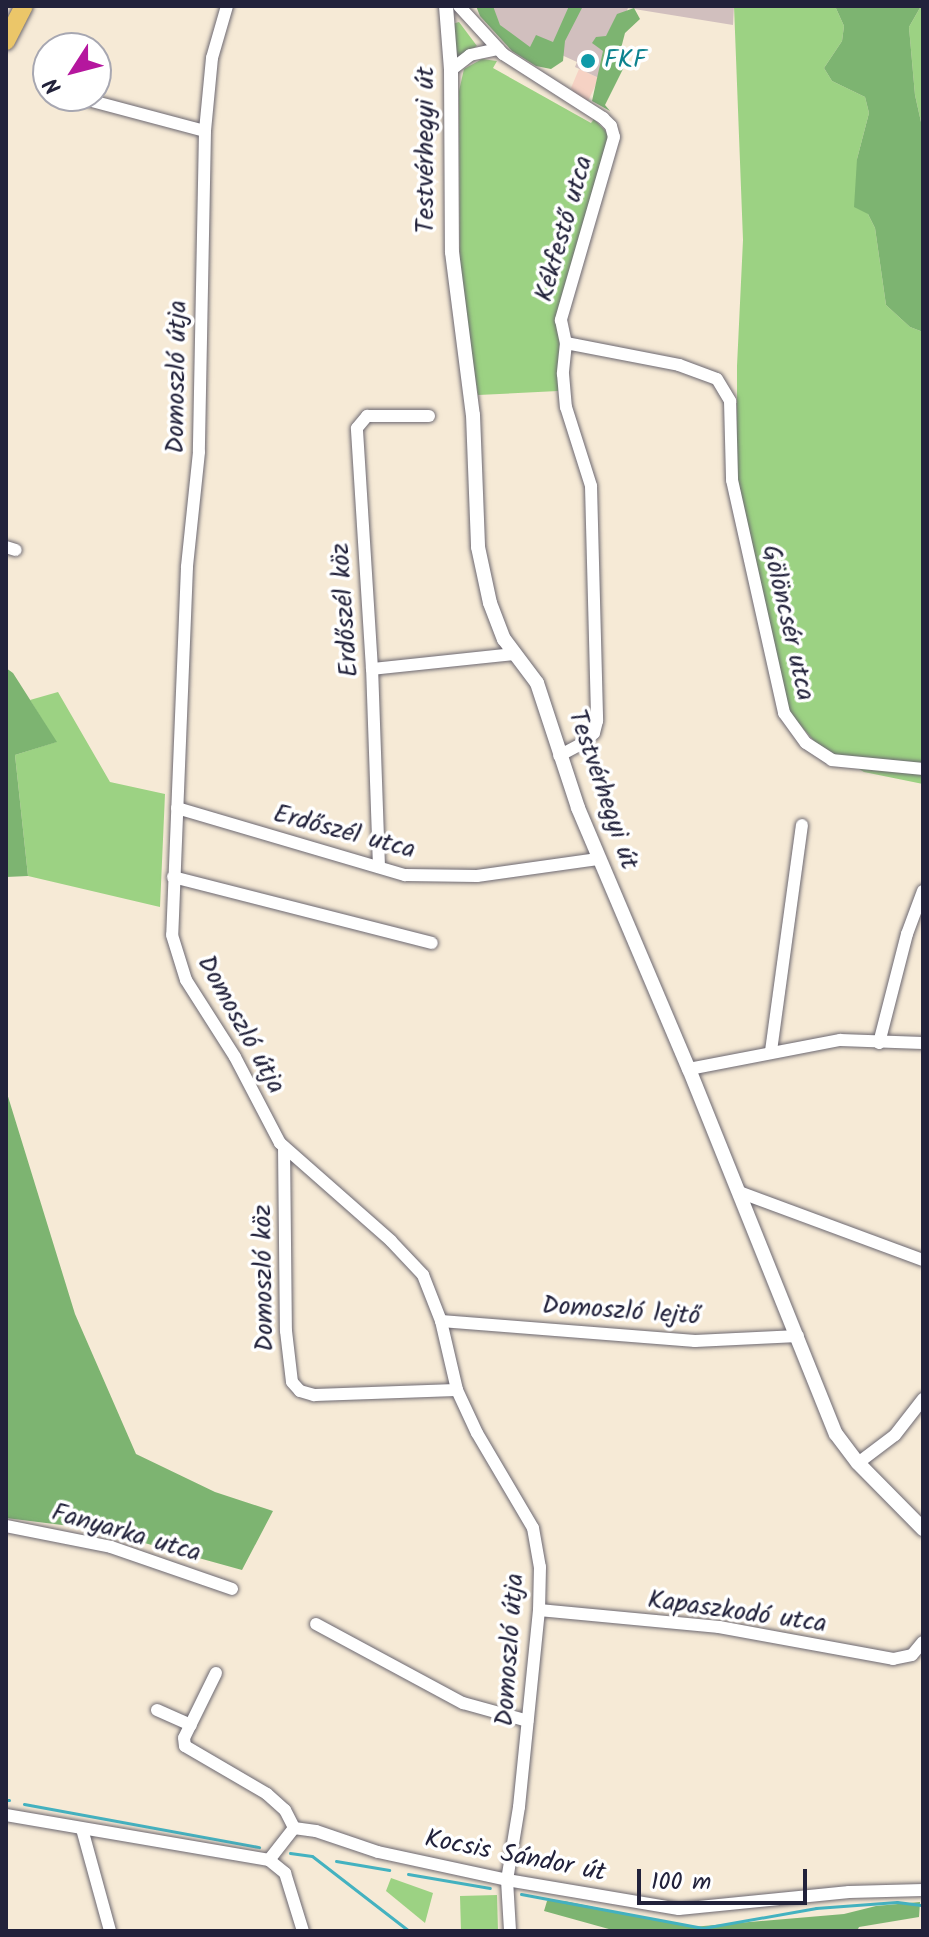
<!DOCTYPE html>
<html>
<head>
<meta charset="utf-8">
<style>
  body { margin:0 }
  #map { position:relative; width:929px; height:1937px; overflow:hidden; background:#f6ead6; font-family:Kalam,sans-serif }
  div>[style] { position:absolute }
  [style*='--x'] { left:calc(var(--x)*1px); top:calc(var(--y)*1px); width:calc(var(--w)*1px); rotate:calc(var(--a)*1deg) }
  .built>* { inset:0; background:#f6d2c4 }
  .industrial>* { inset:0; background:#d1bfbe }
  .green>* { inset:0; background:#9cd283 }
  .forest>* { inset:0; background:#7db471 }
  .stream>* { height:3px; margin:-1.5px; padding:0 1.5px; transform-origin:1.5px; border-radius:1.5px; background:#44b2c0 }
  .roads { filter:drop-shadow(0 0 2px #6c6871) drop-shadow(0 0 2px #6c6871) }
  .minor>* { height:12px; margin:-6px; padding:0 6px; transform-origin:6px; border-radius:6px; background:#fff }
  .tertiary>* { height:14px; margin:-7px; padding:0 7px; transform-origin:7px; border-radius:7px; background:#fff }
  .primary>* { height:18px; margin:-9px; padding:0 9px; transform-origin:9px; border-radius:9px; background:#ebc669 }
  .dots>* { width:22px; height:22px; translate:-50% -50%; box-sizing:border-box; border:4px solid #fff; border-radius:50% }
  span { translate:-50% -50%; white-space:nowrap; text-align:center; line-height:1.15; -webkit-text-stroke:7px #fff; paint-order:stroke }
  .culture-label { font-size:26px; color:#0d838f }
  .left { translate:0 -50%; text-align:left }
  .street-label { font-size:26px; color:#22223b }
  .frame { position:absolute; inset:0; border:8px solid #22223b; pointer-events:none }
  .north { position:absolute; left:32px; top:32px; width:80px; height:80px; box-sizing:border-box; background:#fff; border:2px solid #a7a7b1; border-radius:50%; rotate:234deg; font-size:22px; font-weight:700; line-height:32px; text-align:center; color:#22223b }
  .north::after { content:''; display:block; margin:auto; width:28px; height:36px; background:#b5179e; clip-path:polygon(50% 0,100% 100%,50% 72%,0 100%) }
  .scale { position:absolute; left:637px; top:1869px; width:170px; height:36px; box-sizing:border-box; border:4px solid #22223b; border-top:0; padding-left:10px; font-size:24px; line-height:28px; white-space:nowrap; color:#22223b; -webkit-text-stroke:6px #fff; paint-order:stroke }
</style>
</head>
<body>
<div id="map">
  <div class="built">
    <i style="clip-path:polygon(579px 69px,599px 78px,588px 101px,577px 96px,571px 88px)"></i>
  </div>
  <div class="industrial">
    <i style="clip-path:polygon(480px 6px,734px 6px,733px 25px,628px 8px,599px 78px,575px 67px,577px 62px,555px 52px,530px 60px)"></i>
  </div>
  <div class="green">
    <i style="clip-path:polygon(734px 6px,835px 6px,844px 26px,842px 41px,824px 68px,832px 81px,865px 97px,869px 113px,857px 159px,868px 214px,875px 228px,886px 305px,910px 327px,923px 332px,923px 784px,864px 772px,815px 742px,788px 711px,737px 476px,737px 366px,743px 240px)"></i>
    <i style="clip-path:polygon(921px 6px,923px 6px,923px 131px,915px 95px,909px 27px)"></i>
    <i style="clip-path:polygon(459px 22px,477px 46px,456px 58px,452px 24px)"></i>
    <i style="clip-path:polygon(482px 59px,497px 61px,493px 68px,591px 123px,594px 119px,610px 136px,562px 340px,558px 391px,478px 395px,460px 281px,459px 91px,464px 69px)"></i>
    <i style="clip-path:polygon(58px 692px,110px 782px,165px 794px,160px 907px,28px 876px,15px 755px,56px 742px,30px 700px)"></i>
    <i style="clip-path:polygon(391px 1878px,433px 1893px,425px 1923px,386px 1891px)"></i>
    <i style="clip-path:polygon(497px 1895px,498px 1931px,461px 1931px,460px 1896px)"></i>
  </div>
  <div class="forest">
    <i style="clip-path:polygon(476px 6px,493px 6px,500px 25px,530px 47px,536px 35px,553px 42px,569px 6px,583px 6px,565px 41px,563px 61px,551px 69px,536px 66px,512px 51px,480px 16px)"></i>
    <i style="clip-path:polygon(835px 6px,921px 6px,909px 27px,915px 95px,923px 131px,923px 332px,910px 327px,886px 305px,875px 228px,868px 214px,854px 207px,857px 159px,869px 113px,865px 97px,832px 81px,824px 68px,842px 41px,844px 26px)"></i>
    <i style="clip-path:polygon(634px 8px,640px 19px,625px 33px,618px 60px,623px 69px,605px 105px,610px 111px,592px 101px,603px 51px,592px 43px,596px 37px,606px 36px,617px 14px)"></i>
    <i style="clip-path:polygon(6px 668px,13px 673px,57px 742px,15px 755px,28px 876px,6px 877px)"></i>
    <i style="clip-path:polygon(6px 1090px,75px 1314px,136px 1454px,215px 1492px,273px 1511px,242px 1570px,94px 1529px,6px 1518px)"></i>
    <i style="clip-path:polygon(547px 1901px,564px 1901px,692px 1927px,844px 1914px,876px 1906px,920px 1902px,919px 1917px,859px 1927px,857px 1931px,616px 1931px,544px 1911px)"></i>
  </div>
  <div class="stream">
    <i style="--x:6;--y:1800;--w:3;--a:0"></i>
    <i style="--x:24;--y:1804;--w:239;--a:10.4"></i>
    <i style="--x:290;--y:1853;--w:22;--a:8"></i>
    <i style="--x:312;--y:1856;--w:123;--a:37.7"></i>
    <i style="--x:336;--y:1861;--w:54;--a:9.6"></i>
    <i style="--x:408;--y:1874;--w:83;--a:9.7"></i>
    <i style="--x:521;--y:1894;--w:185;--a:10.6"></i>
    <i style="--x:703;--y:1928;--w:115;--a:-10"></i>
    <i style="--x:816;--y:1908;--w:81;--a:-4.2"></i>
    <i style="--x:897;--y:1902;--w:26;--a:7"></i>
  </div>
  <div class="roads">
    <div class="minor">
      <i style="--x:227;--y:6;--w:54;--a:106.1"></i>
      <i style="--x:212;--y:58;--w:73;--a:95.5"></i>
      <i style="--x:205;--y:131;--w:321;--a:91.1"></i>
      <i style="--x:199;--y:452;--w:116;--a:96"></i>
      <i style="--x:187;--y:567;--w:368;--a:92.3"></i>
      <i style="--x:172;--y:935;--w:47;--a:72.7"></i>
      <i style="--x:186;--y:980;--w:91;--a:57.5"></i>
      <i style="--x:235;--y:1057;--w:97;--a:62.4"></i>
      <i style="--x:280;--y:1143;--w:148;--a:41.4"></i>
      <i style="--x:391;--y:1241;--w:47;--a:46.7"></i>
      <i style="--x:423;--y:1275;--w:49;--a:68.6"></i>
      <i style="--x:441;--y:1321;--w:71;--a:76.9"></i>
      <i style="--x:457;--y:1390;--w:47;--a:65.1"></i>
      <i style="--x:477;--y:1433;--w:110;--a:59.5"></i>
      <i style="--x:533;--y:1528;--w:40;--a:80"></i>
      <i style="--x:540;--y:1567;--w:43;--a:91.3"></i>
      <i style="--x:539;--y:1610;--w:198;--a:95.8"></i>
      <i style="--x:519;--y:1807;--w:74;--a:99.3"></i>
      <i style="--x:507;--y:1880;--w:51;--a:86.6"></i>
      <i style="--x:459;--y:6;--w:65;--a:47.5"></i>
      <i style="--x:503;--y:54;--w:119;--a:32.6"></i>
      <i style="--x:603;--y:118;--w:11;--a:45"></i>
      <i style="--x:611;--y:126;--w:11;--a:75"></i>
      <i style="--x:614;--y:137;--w:191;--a:106.2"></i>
      <i style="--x:561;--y:320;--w:24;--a:78"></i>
      <i style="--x:566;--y:343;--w:31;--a:96"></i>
      <i style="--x:563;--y:374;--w:33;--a:85"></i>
      <i style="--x:566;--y:407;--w:83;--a:72.4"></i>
      <i style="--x:591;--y:486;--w:235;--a:88.5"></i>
      <i style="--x:597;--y:721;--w:12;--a:104"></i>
      <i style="--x:594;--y:733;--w:15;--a:138"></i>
      <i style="--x:583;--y:743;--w:27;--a:152"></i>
      <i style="--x:451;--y:70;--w:24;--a:-38"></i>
      <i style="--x:470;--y:55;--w:29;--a:-12"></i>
      <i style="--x:77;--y:97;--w:132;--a:14.9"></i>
      <i style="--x:566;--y:343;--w:115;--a:11"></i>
      <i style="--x:679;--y:365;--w:40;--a:20.2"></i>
      <i style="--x:717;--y:379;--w:26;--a:59"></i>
      <i style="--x:730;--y:401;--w:79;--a:88.5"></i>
      <i style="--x:732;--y:480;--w:239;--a:77.4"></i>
      <i style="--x:784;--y:713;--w:37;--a:54"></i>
      <i style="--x:806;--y:743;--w:31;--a:33"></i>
      <i style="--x:832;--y:760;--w:91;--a:5.6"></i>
      <i style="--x:6;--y:547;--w:10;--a:17"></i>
      <i style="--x:372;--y:669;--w:144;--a:-6"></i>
      <i style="--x:177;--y:808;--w:238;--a:16.4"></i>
      <i style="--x:405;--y:875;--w:72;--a:0.8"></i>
      <i style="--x:477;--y:876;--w:122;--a:-8"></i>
      <i style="--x:379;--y:867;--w:198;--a:-92"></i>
      <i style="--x:372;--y:669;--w:241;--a:-93.6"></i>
      <i style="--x:357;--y:428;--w:16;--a:-50"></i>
      <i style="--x:367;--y:416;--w:62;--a:0"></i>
      <i style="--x:173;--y:877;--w:267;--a:14.3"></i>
      <i style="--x:879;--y:1043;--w:113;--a:-75.6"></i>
      <i style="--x:907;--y:934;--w:46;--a:-69.6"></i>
      <i style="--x:771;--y:1051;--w:228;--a:-82.2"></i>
      <i style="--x:689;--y:1069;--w:154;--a:-10.9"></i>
      <i style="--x:840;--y:1040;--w:83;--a:2.1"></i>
      <i style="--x:284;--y:1147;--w:184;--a:89.4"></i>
      <i style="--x:286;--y:1331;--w:51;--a:83.3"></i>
      <i style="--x:292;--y:1382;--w:12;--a:48"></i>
      <i style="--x:300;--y:1391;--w:15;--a:16"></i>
      <i style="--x:314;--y:1395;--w:143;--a:-2"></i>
      <i style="--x:739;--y:1192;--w:196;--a:20.3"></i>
      <i style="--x:441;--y:1321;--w:255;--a:4.5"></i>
      <i style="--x:695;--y:1341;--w:103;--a:-2.8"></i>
      <i style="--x:858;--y:1463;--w:46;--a:-37.1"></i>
      <i style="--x:895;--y:1435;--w:46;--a:-52.1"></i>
      <i style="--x:6;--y:1526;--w:107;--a:11.3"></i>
      <i style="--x:111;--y:1547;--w:128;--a:19.1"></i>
      <i style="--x:539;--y:1610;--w:181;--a:5.4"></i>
      <i style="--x:719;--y:1627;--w:177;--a:10.4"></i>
      <i style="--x:893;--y:1659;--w:19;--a:-12"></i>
      <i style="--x:912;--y:1655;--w:17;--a:-50"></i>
      <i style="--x:316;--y:1624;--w:167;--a:28.3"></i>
      <i style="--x:463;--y:1703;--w:67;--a:15.5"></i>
      <i style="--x:216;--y:1673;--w:72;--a:116.2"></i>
      <i style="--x:184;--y:1738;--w:8;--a:83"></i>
      <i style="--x:185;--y:1746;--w:95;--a:30.3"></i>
      <i style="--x:267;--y:1794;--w:24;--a:42"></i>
      <i style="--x:285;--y:1810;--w:20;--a:63"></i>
      <i style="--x:157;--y:1710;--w:37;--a:24"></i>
      <i style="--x:6;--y:1815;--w:267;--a:9.7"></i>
      <i style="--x:269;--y:1860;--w:21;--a:39"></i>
      <i style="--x:285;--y:1873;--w:61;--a:72.8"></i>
      <i style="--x:82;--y:1829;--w:106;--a:74.6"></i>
      <i style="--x:269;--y:1860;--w:41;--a:-52"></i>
      <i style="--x:294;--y:1828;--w:22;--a:8"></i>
      <i style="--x:316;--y:1831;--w:65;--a:18.7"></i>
      <i style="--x:378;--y:1852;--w:132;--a:12.2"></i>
      <i style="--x:507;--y:1880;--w:174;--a:9.6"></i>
      <i style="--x:679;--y:1909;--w:171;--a:-5.7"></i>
      <i style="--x:849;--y:1892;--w:74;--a:-1.5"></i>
    </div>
    <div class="tertiary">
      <i style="--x:446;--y:6;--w:64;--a:85.5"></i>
      <i style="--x:451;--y:70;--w:182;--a:89.7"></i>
      <i style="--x:452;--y:252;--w:164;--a:82.7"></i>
      <i style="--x:473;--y:415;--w:132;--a:87.8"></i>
      <i style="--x:478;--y:547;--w:57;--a:77.9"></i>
      <i style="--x:490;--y:603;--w:39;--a:69"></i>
      <i style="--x:504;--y:639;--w:55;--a:53.1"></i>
      <i style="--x:537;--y:683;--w:132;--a:71.8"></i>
      <i style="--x:578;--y:808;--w:284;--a:67"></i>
      <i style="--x:689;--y:1069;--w:393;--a:68.1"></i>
      <i style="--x:836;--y:1434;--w:36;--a:53"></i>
      <i style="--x:858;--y:1463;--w:93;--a:45.4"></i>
    </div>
    <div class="primary">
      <i style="--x:6;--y:41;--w:39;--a:-63"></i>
    </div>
  </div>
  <div class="dots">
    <i style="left:588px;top:61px;background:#0f9aa8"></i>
  </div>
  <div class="culture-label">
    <span class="left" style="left:604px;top:61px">FKF</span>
  </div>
  <div class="street-label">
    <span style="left:427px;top:150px;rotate:-90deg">Testvérhegyi út</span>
    <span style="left:565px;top:229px;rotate:-74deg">Kékfestő utca</span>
    <span style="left:178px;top:377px;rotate:-89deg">Domoszló útja</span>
    <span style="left:346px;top:610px;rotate:-94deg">Erdőszél köz</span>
    <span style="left:787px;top:623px;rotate:77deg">Gölöncsér utca</span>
    <span style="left:602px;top:790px;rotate:71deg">Testvérhegyi út</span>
    <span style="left:344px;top:833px;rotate:15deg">Erdőszél utca</span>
    <span style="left:240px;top:1025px;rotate:61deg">Domoszló útja</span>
    <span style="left:265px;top:1278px;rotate:-91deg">Domoszló köz</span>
    <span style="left:621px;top:1312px;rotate:4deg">Domoszló lejtő</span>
    <span style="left:126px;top:1534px;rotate:16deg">Fanyarka utca</span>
    <span style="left:737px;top:1613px;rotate:8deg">Kapaszkodó utca</span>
    <span style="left:511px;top:1650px;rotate:-86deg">Domoszló útja</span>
    <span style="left:515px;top:1857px;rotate:11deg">Kocsis Sándor út</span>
  </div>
  <div class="frame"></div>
  <div class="north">N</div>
  <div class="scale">100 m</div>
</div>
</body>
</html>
